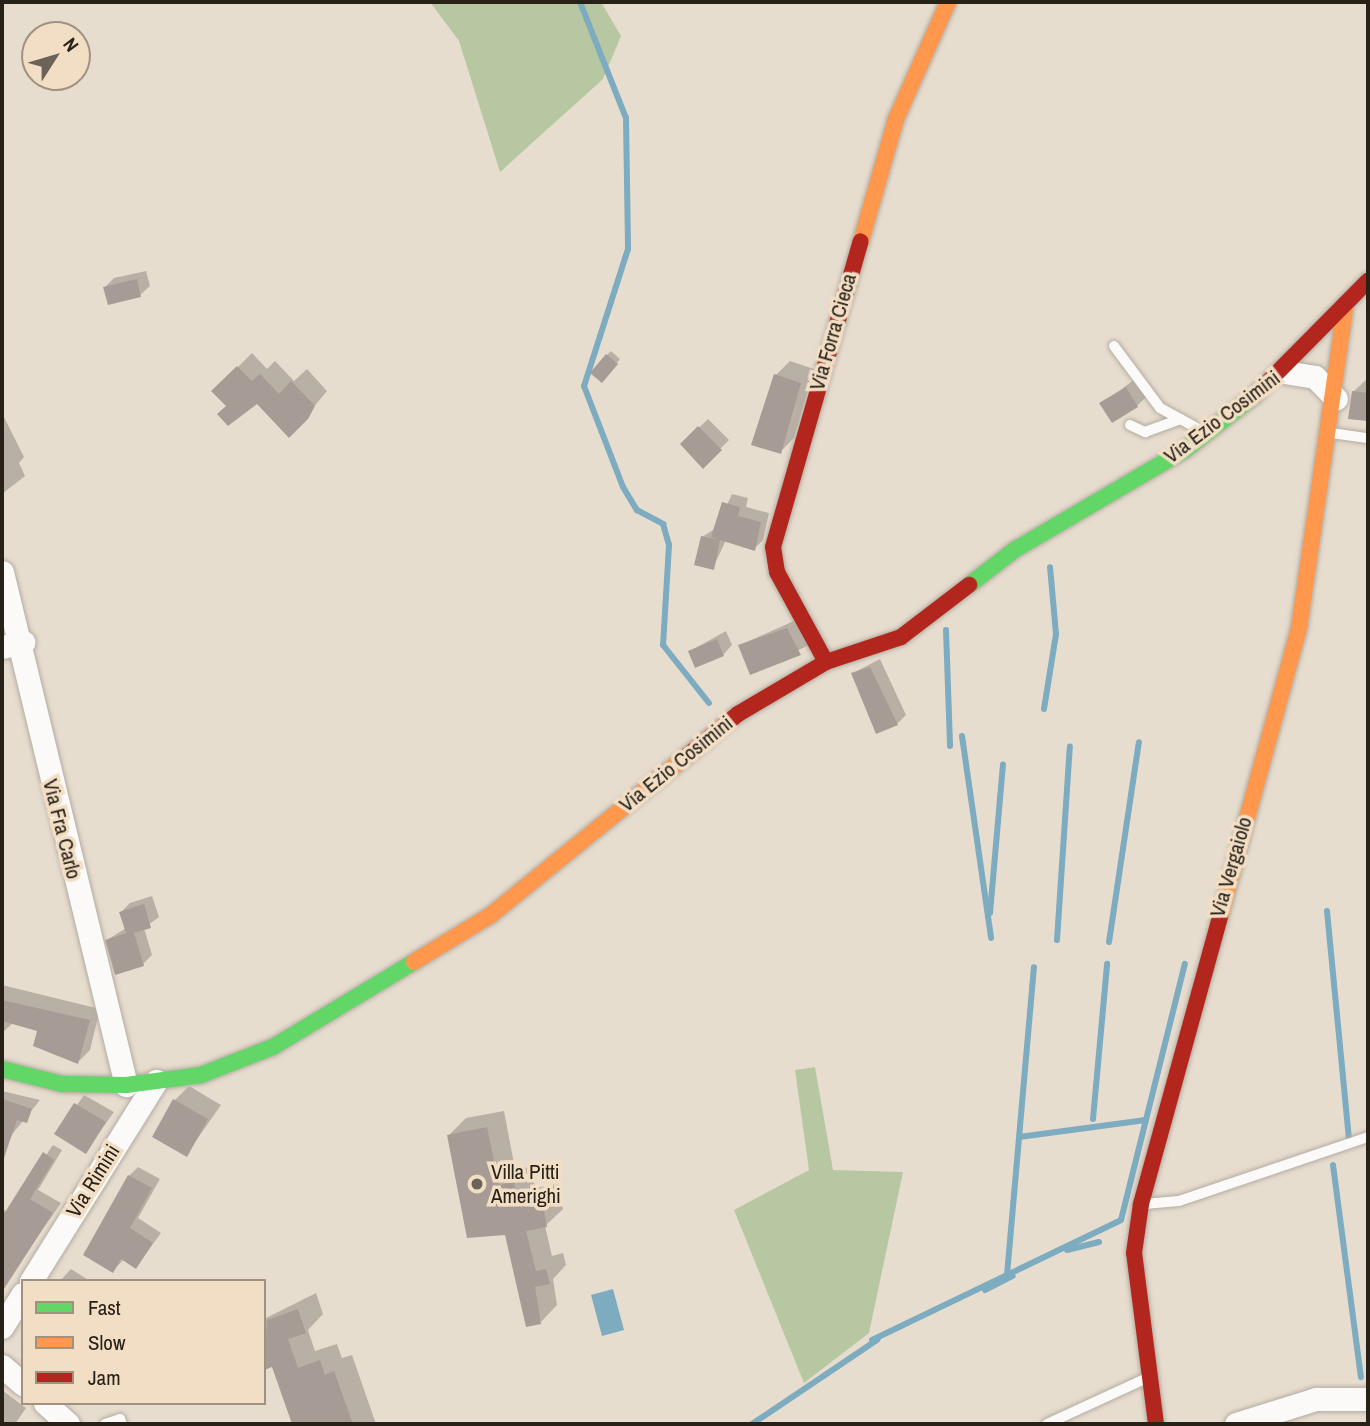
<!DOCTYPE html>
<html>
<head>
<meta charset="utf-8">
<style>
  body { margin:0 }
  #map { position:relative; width:1370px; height:1426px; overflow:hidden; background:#e7ddcf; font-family:"Archivo Narrow",sans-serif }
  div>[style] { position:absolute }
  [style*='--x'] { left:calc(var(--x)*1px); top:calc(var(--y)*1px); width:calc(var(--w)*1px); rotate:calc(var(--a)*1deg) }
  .forest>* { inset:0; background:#b7c7a1 }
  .water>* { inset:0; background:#7dabc0 }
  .shadow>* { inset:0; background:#0003 }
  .stream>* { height:6px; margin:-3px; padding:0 3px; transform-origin:3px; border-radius:3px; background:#7dabc0 }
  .building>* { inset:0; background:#a69c95 }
  .roads { filter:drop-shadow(0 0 2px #b3aca1) drop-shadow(0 0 2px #b3aca1) }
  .lane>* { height:10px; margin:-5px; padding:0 5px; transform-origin:5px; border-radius:5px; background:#fbfaf8 }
  .street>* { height:23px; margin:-11.5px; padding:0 11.5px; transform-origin:11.5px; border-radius:11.5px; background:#fbfaf8 }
  .fast>* { height:16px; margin:-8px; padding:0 8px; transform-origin:8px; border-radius:8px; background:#63d668 }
  .slow>* { height:16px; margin:-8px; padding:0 8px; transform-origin:8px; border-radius:8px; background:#ff974d }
  .jam>* { height:16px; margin:-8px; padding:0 8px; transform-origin:8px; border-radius:8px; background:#b3261e }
  .dots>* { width:19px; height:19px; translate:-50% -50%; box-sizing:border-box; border:4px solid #f1dec5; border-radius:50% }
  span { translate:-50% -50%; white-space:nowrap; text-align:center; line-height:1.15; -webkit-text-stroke:7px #f1dec5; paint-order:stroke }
  .street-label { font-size:21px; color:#282118 }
  .poi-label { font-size:21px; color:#282118 }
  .left { translate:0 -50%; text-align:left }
  .frame { position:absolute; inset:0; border:4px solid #282118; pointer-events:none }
  .legend { position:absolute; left:21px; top:1279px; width:245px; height:126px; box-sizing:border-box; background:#f1dec5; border:2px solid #a19280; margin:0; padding:9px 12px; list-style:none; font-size:21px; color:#282118 }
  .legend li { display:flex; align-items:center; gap:14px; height:35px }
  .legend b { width:35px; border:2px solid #a19280 }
  .north { position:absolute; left:21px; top:21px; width:70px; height:70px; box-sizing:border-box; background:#f1dec5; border:2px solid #a19280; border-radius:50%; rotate:53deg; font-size:19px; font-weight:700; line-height:28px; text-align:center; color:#282118 }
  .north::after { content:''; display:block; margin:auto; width:24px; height:32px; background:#6b6358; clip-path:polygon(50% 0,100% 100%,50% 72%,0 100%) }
</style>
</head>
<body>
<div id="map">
  <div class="forest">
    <i style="clip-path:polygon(430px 2px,601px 2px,621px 36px,603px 79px,500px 172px,459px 41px)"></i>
    <i style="clip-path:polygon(815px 1067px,833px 1170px,903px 1172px,869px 1333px,804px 1383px,734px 1210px,809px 1170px,795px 1070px)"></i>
  </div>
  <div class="water">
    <i style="clip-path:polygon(613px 1289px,624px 1330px,602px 1336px,591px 1295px)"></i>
  </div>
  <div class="shadow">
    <i style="clip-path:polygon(146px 271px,150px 286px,140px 295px,105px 287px,114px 278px)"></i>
    <i style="clip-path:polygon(611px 351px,620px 359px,606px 377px,607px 355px)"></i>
    <i style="clip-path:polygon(252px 353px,267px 369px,275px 361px,294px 381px,307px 369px,327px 391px,302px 421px,257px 402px,228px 406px,214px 391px)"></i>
    <i style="clip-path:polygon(790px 361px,814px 369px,794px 438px,780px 452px,776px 375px)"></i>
    <i style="clip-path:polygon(1368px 378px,1368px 420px,1350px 418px,1353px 392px)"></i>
    <i style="clip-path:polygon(1135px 379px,1146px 397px,1137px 406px,1102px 404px)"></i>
    <i style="clip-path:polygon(2px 413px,24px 457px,19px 463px,25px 476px,2px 494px)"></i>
    <i style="clip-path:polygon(708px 419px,729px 440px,703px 466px,682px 444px)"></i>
    <i style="clip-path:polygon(732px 494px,748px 498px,746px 507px,769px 513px,763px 540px,754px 549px,726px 540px,713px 568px,702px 537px,716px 528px)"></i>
    <i style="clip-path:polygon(796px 620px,809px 645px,751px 673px,740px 645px)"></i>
    <i style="clip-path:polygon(726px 631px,732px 645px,723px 655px,690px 651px)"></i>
    <i style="clip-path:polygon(880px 659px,906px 715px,897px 724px,853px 673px)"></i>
    <i style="clip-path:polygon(152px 896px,159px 917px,144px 928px,152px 955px,143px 964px,107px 940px,126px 928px,121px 912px,130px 903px)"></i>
    <i style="clip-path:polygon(2px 985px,100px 1009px,90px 1050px,78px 1062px,40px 1030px,13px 1023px,2px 1033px)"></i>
    <i style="clip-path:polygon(189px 1086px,221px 1105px,186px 1155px,175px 1100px)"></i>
    <i style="clip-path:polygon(2px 1091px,40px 1100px,10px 1137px,2px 1134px)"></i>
    <i style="clip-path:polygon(84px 1095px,114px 1112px,86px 1151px,57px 1133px)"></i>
    <i style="clip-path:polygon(504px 1111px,515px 1169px,531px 1167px,535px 1188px,558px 1184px,563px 1209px,545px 1226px,552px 1256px,563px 1253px,566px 1265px,553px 1279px,557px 1305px,541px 1322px,506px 1234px,449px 1135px,466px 1118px)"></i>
    <i style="clip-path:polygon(53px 1145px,62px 1150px,38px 1190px,61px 1203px,2px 1288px,2px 1208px,7px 1212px)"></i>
    <i style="clip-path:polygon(138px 1167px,160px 1179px,138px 1218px,161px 1233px,136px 1267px,124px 1259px,113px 1271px,129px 1176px)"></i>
    <i style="clip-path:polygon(71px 1269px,90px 1281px,60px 1281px)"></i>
    <i style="clip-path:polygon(316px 1293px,323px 1314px,308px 1330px,315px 1351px,337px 1344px,342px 1358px,352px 1355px,376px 1424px,294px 1424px,273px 1365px,264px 1368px,264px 1319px)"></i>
    <i style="clip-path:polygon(2px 1390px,26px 1408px,15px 1424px,2px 1424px)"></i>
  </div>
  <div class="stream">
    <i style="--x:580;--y:2;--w:125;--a:68.4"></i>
    <i style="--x:626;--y:118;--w:131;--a:89.1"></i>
    <i style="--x:628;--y:249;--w:144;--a:107.8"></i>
    <i style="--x:584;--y:386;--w:108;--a:68.9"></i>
    <i style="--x:623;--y:487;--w:27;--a:59"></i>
    <i style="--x:637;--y:510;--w:30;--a:28"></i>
    <i style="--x:663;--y:524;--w:22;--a:74"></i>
    <i style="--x:669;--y:545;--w:100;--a:93.4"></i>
    <i style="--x:663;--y:645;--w:74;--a:51.6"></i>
    <i style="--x:946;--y:630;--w:116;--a:88"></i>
    <i style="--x:1044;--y:709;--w:76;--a:-80.9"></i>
    <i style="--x:1056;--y:634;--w:67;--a:-95.1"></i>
    <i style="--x:962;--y:736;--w:204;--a:81.8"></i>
    <i style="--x:1327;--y:911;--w:228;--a:84.5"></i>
    <i style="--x:990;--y:913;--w:149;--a:-85"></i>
    <i style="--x:1057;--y:940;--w:194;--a:-86.2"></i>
    <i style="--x:1109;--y:942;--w:202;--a:-81.5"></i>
    <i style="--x:1093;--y:1119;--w:156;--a:-84.8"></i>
    <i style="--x:1019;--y:1137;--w:128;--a:-7.6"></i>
    <i style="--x:1333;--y:1165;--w:214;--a:82.5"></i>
    <i style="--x:1067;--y:1250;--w:33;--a:-14"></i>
    <i style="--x:1007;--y:1275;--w:309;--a:-85"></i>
    <i style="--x:985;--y:1290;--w:31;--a:-27"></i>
    <i style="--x:872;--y:1340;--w:276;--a:-25.7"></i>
    <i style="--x:1121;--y:1220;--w:264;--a:-76"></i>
    <i style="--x:752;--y:1424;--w:151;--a:-33.9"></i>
  </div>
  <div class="building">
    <i style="clip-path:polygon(137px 279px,141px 297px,108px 305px,103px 287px)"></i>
    <i style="clip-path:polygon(606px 354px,618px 364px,602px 383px,590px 373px)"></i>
    <i style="clip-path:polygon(237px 366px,252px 381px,260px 374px,279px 394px,291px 381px,315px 406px,308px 419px,289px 438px,257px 404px,228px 426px,217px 414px,226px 406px,211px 391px)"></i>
    <i style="clip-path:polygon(774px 374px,801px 383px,781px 454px,751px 445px)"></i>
    <i style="clip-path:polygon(1126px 387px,1138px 407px,1112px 423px,1099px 403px)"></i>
    <i style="clip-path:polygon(1352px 391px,1368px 393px,1368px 421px,1348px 419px)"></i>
    <i style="clip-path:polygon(698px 426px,722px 450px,703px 469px,680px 444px)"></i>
    <i style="clip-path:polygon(722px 502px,740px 507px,738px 516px,761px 522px,755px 551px,720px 540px,714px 570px,694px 565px,701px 536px,719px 540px,711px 537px)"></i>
    <i style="clip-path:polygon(787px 628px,801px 655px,750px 675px,738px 645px)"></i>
    <i style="clip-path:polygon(717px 639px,724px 656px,695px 668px,688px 651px)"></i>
    <i style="clip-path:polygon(870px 667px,898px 725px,876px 734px,851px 673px)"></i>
    <i style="clip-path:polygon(144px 904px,151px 928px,134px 933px,144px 966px,115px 975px,105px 940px,126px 933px,119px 912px)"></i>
    <i style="clip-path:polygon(2px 1000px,90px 1020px,78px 1064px,33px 1046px,37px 1031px,2px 1021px)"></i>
    <i style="clip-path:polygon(2px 1099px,32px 1109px,27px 1123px,17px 1120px,4px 1158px)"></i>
    <i style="clip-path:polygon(173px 1099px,208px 1119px,187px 1157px,152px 1137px)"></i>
    <i style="clip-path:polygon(74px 1103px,106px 1122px,86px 1154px,54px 1134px)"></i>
    <i style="clip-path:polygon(487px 1127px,499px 1185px,514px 1182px,518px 1204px,542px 1200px,547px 1227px,526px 1231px,536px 1271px,546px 1269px,550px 1284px,535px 1287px,541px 1324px,526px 1327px,505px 1235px,467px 1238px,447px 1135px)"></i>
    <i style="clip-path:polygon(43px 1152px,54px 1160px,30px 1199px,53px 1213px,2px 1292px,2px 1217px)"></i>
    <i style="clip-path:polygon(128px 1175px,152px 1188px,130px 1228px,153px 1243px,136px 1269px,121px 1259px,113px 1273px,83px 1255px)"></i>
    <i style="clip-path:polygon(298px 1309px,306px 1333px,288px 1339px,298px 1368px,320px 1360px,325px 1375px,334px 1371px,353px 1424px,292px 1424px,272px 1367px,264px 1370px,267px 1320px)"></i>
  </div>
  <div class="roads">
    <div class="lane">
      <i style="--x:1114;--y:346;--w:77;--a:53.4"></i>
      <i style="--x:1160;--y:408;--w:50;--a:28.6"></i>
      <i style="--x:1130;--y:425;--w:17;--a:25"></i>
      <i style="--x:1145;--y:432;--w:38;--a:-20"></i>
      <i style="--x:1331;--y:433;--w:37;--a:8"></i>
      <i style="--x:1144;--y:1204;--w:35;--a:-5"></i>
      <i style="--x:1179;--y:1201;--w:200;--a:-18.7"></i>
      <i style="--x:105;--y:1424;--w:16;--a:-18"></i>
      <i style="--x:120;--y:1419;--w:5;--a:68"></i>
      <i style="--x:1047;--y:1424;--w:110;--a:-24.7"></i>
    </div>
    <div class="street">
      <i style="--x:1284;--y:372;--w:31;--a:9"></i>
      <i style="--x:1315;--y:377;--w:30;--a:46"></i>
      <i style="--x:2;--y:572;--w:528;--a:76.41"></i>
      <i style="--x:2;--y:647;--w:22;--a:-13"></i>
      <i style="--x:31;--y:1281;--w:236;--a:-58"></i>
      <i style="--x:2;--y:1327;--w:39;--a:-58"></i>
      <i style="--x:2;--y:1366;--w:28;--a:41"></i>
      <i style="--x:45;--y:1403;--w:31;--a:42"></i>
      <i style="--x:1236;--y:1424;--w:84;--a:-17.4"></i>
      <i style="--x:1316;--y:1399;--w:52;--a:0"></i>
    </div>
    <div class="fast">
      <i style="--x:969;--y:585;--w:59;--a:-37.5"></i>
      <i style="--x:1016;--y:549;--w:196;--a:-30.4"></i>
      <i style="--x:1185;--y:450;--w:88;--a:-38"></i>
      <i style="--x:2;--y:1069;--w:62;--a:14"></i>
      <i style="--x:62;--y:1084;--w:64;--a:0.9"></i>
      <i style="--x:126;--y:1085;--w:76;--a:-7.6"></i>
      <i style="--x:201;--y:1075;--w:77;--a:-21.3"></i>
      <i style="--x:273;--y:1047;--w:165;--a:-31.1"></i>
    </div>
    <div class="slow">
      <i style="--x:861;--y:241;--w:127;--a:-74"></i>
      <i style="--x:896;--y:119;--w:128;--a:-66"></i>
      <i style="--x:1220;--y:917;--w:300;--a:-74.7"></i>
      <i style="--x:1299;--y:628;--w:322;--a:-81.8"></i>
      <i style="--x:414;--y:962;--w:90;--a:-31.4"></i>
      <i style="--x:491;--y:915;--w:254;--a:-39.1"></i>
    </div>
    <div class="jam">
      <i style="--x:1254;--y:396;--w:162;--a:-45.3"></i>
      <i style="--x:826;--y:662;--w:102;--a:-118.6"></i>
      <i style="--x:777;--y:572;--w:25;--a:-99"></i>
      <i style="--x:773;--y:547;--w:318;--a:-74"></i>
      <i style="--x:688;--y:755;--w:65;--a:-39.4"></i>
      <i style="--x:738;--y:714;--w:102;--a:-30.6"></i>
      <i style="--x:826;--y:662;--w:79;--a:-18.4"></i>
      <i style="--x:901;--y:637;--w:86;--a:-37.4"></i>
      <i style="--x:1156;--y:1424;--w:172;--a:-97.3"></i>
      <i style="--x:1134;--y:1253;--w:49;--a:-81.9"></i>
      <i style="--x:1141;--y:1204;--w:298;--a:-74.6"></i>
    </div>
  </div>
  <div class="dots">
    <i style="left:477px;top:1184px;background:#6b6358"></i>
  </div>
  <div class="street-label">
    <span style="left:833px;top:332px;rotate:-74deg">Via Forra Cieca</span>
    <span style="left:1222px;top:417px;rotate:-37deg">Via Ezio Cosimini</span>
    <span style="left:676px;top:764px;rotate:-39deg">Via Ezio Cosimini</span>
    <span style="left:62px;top:829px;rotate:76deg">Via Fra Carlo</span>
    <span style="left:1231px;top:867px;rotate:-74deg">Via Vergaiolo</span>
    <span style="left:93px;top:1181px;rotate:-58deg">Via Rimini</span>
  </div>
  <div class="poi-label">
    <span class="left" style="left:491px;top:1184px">Villa Pitti<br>Amerighi</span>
  </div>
  <div class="frame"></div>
  <ul class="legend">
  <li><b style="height:9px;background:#63d668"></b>Fast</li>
  <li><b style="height:9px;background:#ff974d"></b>Slow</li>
  <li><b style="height:9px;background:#b3261e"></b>Jam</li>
  </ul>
  <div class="north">N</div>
</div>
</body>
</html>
